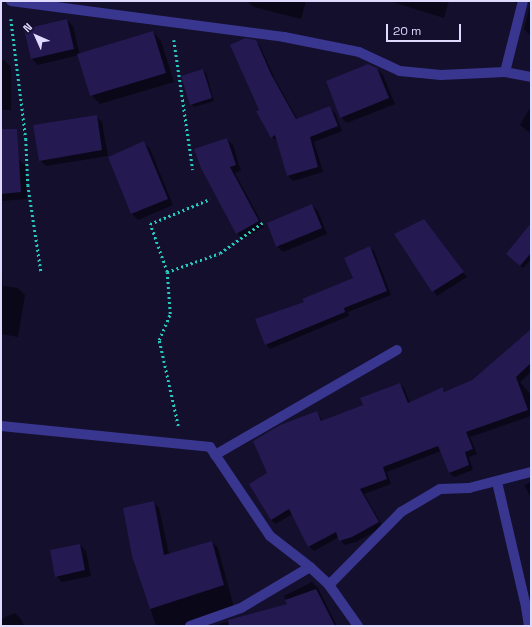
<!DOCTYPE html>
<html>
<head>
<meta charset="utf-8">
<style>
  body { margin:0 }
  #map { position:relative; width:532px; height:627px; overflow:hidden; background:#140f2d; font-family:"Space Grotesk",sans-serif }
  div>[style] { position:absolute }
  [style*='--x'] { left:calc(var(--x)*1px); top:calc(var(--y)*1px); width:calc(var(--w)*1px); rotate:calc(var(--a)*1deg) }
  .shadow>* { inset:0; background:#0007 }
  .building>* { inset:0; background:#241950 }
  .path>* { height:2.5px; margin-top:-1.25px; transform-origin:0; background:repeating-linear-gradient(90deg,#25c9be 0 2px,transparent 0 5px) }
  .lane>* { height:10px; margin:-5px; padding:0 5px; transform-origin:5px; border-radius:5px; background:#393690 }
  .street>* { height:10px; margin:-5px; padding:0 5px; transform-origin:5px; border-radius:5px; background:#393690 }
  span { translate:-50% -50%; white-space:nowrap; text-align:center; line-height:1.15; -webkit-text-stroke:3.5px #140f2d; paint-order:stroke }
  .frame { position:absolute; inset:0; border:2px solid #dfdbff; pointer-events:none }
  .north { position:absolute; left:16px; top:16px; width:40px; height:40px; -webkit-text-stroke:3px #140f2d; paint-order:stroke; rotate:315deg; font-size:11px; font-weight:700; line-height:16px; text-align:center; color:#dfdbff }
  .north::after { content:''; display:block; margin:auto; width:14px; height:18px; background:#dfdbff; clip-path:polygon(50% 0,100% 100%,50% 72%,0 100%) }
  .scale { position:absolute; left:386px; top:24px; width:75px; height:18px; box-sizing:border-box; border:2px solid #dfdbff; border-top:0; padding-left:5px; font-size:12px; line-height:14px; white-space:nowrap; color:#dfdbff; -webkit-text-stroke:3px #140f2d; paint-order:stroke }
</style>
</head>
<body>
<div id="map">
  <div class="shadow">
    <i style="clip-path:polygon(247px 1px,306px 1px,301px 19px,254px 7px)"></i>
    <i style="clip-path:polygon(389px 1px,449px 1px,444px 18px)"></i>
    <i style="clip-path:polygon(509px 1px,531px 1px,531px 36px,524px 29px,531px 1px,524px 5px)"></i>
    <i style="clip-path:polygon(67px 20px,73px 26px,80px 55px,153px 32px,161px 41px,174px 82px,100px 104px,91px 95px,79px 55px,38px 65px,32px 59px)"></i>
    <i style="clip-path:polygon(255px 41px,260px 46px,276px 81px,298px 120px,330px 108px,335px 113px,342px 131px,314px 142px,323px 172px,293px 181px,288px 176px,278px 141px,272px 137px,261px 110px)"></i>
    <i style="clip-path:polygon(1px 60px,4px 60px,11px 67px,11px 110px,1px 110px)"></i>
    <i style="clip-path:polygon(376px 68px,383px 75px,395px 104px,347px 123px,341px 117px)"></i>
    <i style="clip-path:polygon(203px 70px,206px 73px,214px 101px,194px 107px,191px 104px)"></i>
    <i style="clip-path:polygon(531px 106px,531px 134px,520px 125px)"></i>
    <i style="clip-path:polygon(96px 116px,102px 122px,108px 156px,46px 166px,40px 160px)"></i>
    <i style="clip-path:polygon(227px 139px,233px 145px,241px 171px,235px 173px,264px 227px,243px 239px,237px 233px)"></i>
    <i style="clip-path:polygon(144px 143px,150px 149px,173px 205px,138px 220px,132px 214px,109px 157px)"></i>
    <i style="clip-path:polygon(18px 159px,26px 166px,27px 199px,1px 201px,1px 160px)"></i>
    <i style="clip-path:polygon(312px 205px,318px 211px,327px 234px,283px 252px,277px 246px)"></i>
    <i style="clip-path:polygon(428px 225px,467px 277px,437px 296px,395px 234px)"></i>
    <i style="clip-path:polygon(370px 247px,374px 251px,391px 295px,348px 312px,349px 316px,270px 349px,266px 344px,305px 303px,354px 278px)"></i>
    <i style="clip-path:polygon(531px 249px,531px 259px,523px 268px,510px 256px)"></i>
    <i style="clip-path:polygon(1px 256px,3px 286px,18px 288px,25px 295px,18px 337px,1px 334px)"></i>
    <i style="clip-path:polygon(531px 330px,531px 372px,520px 382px,531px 395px,531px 416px,470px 437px,477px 454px,469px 457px,473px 470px,454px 477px,449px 473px,441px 451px,387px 472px,391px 484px,364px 494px,383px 527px,356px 542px,344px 545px,339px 537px,314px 551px,309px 546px,292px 514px,276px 524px,271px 520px,268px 474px,317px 412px,323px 421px,364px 406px,400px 384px,404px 388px,410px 403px,442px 388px,446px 392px,472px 380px)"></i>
    <i style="clip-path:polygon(531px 482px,531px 498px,524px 485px)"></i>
    <i style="clip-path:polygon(153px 502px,159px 508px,169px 554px,212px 542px,218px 548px,235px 611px,194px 626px,156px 626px,133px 556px)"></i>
    <i style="clip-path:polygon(80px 545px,86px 551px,91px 576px,62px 582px,56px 576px)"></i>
    <i style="clip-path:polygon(312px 582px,318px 588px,337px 626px,213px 626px,288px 604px,284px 596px)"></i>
    <i style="clip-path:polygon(15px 613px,21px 619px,24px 626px,1px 626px,1px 619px)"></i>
  </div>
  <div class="building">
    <i style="clip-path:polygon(67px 19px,74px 49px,31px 59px,24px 29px)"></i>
    <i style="clip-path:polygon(153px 31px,166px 73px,90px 96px,77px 54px)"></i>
    <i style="clip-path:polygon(245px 38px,256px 40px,271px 74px,296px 119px,330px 106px,338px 126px,310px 137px,318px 167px,287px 176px,275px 135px,271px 138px,256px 111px,259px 110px,230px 45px)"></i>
    <i style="clip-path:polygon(368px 64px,377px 68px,389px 98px,340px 118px,326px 81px)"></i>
    <i style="clip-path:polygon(203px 69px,212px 98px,190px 105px,181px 76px)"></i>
    <i style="clip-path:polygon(97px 115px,102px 150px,39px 161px,33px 125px)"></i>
    <i style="clip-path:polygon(1px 129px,17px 129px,21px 192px,1px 194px)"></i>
    <i style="clip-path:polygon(227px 138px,236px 165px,230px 167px,259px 221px,236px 234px,201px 168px,194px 149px)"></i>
    <i style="clip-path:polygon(144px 141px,168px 199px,131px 214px,108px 157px)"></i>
    <i style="clip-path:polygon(312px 204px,322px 228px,276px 247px,267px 223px)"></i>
    <i style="clip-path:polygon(424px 219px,464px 272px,432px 292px,394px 234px)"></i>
    <i style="clip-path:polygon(531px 223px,531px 253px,520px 266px,506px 254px)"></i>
    <i style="clip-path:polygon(370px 246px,387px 291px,344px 308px,345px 312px,265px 345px,255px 319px,304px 302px,302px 299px,353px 278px,344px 258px)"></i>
    <i style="clip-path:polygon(531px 329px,531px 363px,516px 377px,528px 410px,466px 432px,473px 449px,465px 452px,469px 465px,449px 473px,438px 446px,383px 467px,387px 479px,360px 489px,379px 522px,352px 537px,339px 541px,336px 532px,308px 547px,289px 509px,271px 520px,249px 484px,267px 473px,253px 441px,280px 425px,317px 411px,321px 421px,363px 405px,360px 398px,400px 383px,408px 403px,443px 387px,444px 392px,472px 380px)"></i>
    <i style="clip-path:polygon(154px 501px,164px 555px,212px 541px,224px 585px,150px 609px,132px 556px,123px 508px)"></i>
    <i style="clip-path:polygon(80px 544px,85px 570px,55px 577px,50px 550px)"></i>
    <i style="clip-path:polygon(316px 589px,335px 626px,229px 626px,228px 620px,287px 604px,285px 600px)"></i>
  </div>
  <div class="path">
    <i style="--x:11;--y:19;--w:121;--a:82.9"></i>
    <i style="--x:26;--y:139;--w:46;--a:87.5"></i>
    <i style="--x:28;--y:185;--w:87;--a:81.4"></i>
    <i style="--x:174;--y:40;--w:131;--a:81.7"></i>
    <i style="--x:167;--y:272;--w:56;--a:-19.7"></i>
    <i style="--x:220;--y:253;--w:52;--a:-35.5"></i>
    <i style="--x:178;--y:426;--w:88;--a:-102.5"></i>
    <i style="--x:159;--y:340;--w:28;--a:-67"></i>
    <i style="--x:170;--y:314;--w:42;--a:-94.1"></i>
    <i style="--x:167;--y:272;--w:51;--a:-109.5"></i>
    <i style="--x:150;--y:224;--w:65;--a:-22.6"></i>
  </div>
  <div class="lane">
    <i style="--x:11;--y:1;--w:275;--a:7.5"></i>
    <i style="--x:284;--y:37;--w:76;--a:11.3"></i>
    <i style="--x:359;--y:52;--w:45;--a:24.9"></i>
    <i style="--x:400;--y:71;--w:41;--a:5.6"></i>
    <i style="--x:441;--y:75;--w:64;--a:-2.7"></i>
    <i style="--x:505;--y:72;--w:26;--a:11"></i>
    <i style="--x:505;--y:72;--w:73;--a:-75.8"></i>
    <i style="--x:215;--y:455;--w:210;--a:-30"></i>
  </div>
  <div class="street">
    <i style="--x:1;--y:426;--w:210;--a:5.7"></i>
    <i style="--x:210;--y:447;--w:107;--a:56"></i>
    <i style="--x:270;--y:536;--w:51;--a:37.8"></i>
    <i style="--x:310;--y:567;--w:26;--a:43"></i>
    <i style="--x:329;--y:585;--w:50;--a:54.7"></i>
    <i style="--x:497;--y:482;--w:128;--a:76.9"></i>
    <i style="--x:526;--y:607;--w:19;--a:81"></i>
    <i style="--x:329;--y:585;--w:103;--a:-45.4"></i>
    <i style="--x:401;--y:512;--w:45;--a:-30.5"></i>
    <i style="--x:440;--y:489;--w:29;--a:-2"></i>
    <i style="--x:469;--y:488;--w:64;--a:-14.5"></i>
    <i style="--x:190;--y:626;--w:54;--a:-19.4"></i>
    <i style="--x:241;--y:608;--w:80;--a:-30.7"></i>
  </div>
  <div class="frame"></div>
  <div class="north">N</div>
  <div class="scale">20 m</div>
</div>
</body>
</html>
